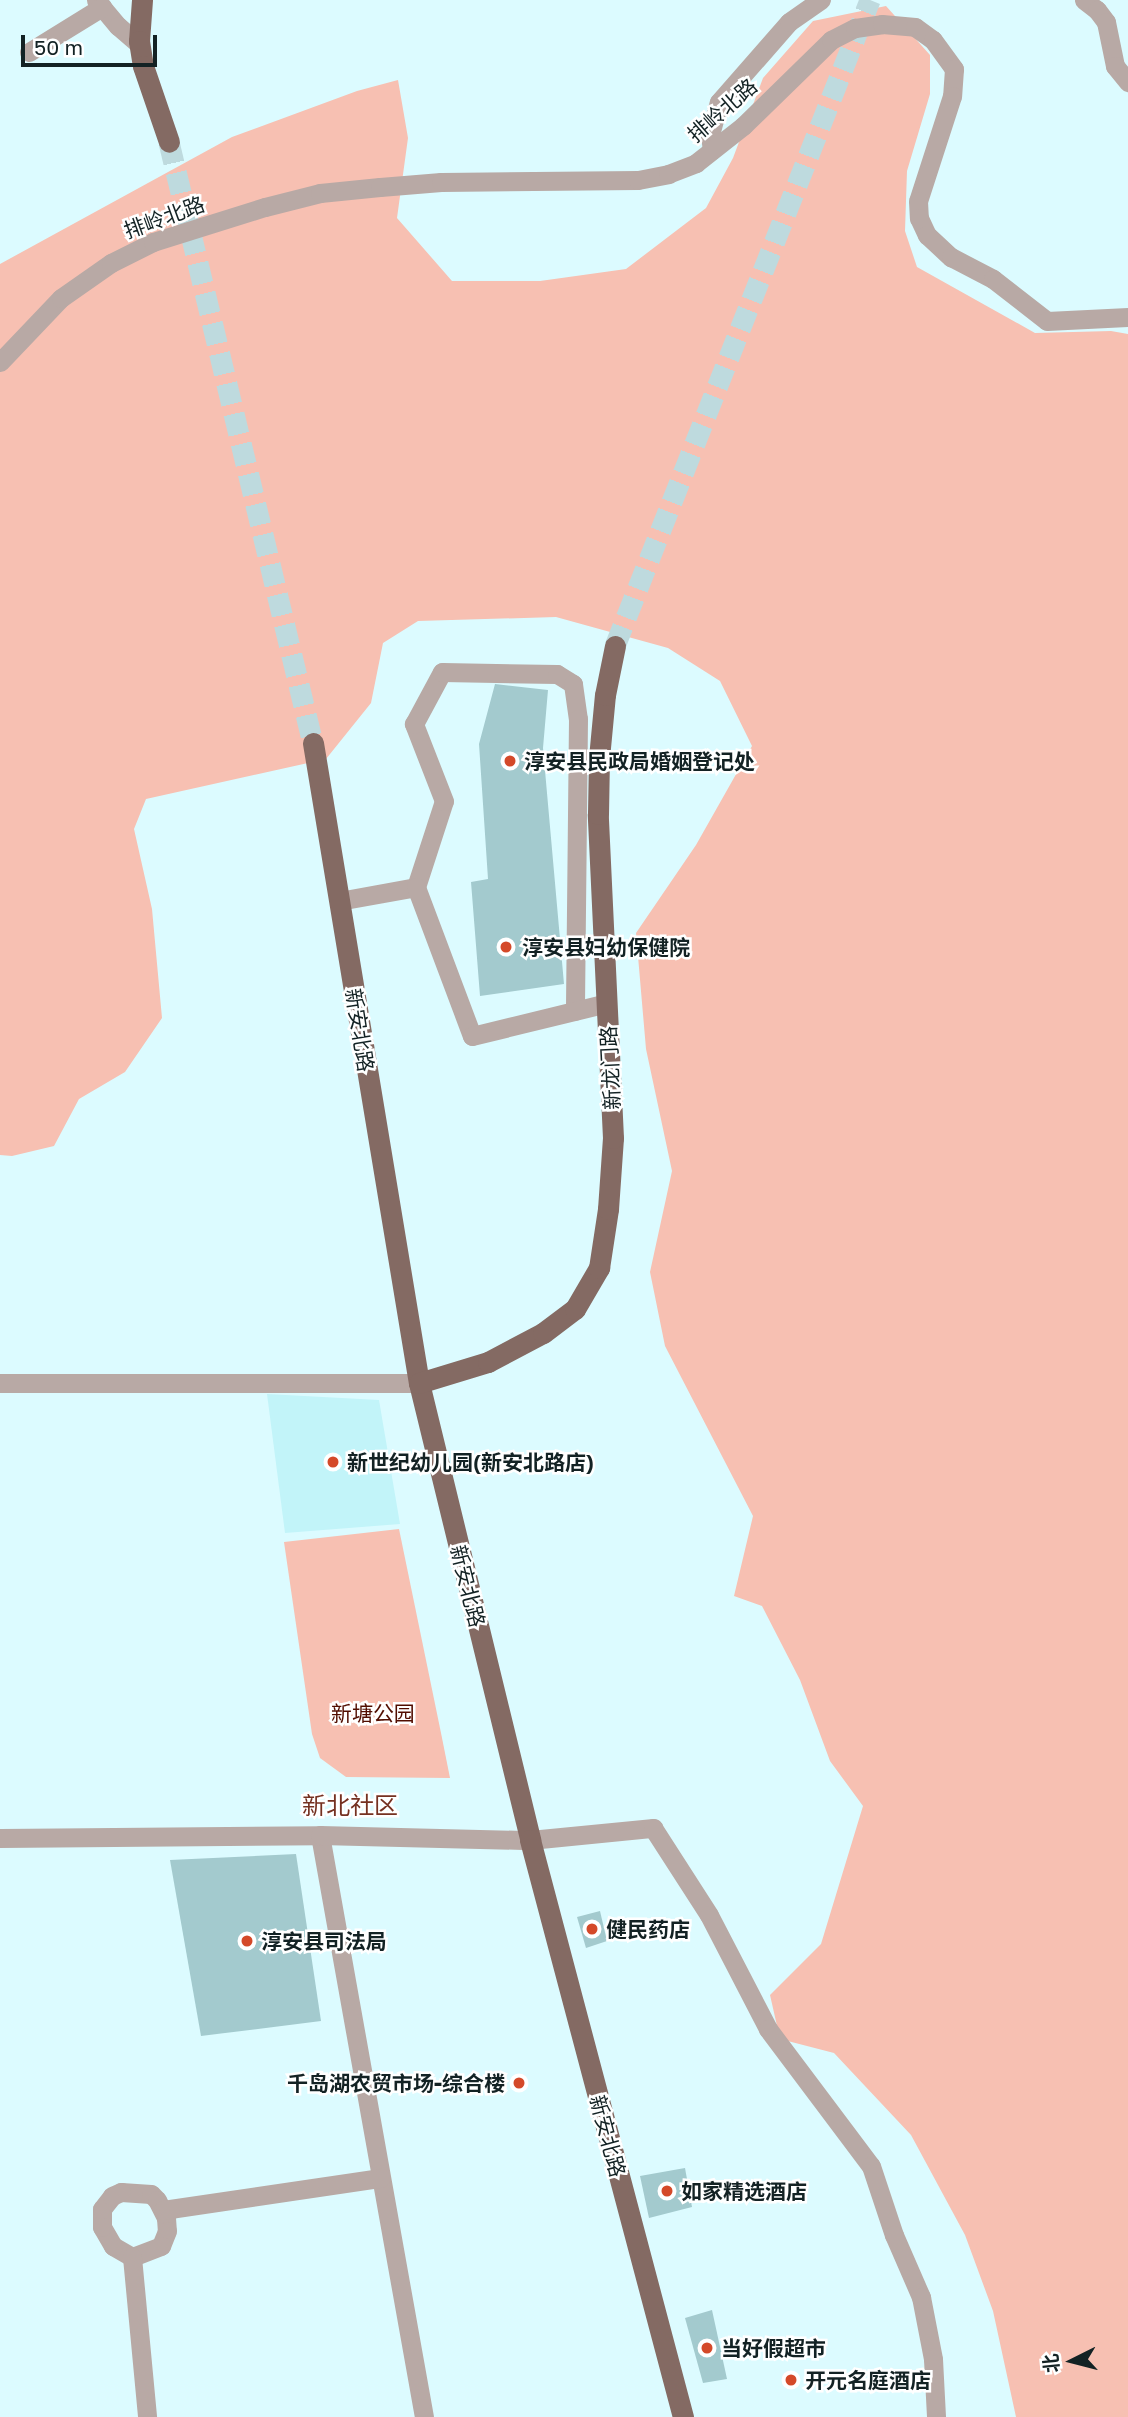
<!DOCTYPE html>
<html>
<head>
<meta charset="utf-8">
<style>
  body { margin:0 }
  #map { position:relative; width:1128px; height:2417px; overflow:hidden; background:#dcfbff; font-family:"Golos Text","Noto Sans SC",sans-serif }
  div>[style] { position:absolute }
  [style*='--x'] { left:calc(var(--x)*1px); top:calc(var(--y)*1px); width:calc(var(--w)*1px); rotate:calc(var(--a)*1deg) }
  .built>* { inset:0; background:#c2f4f9 }
  .green>* { inset:0; background:#f7c0b2 }
  .building>* { inset:0; background:#a3cace }
  .major-tunnel>* { height:21px; margin-top:-10.5px; transform-origin:0; background:repeating-linear-gradient(90deg,#bedade 0 21px,transparent 0 31px) }
  .minor>* { height:19px; margin:-9.5px; padding:0 9.5px; transform-origin:9.5px; border-radius:9.5px; background:#b8a9a5 }
  .major>* { height:21px; margin:-10.5px; padding:0 10.5px; transform-origin:10.5px; border-radius:10.5px; background:#846a63 }
  .dots>* { width:19px; height:19px; translate:-50% -50%; box-sizing:border-box; border:4px solid #fff; border-radius:50% }
  span { translate:-50% -50%; white-space:nowrap; text-align:center; line-height:1.15; -webkit-text-stroke:5px #fff; paint-order:stroke }
  .street-label { font-size:21px; color:#132224 }
  .poi-label { font-size:21px; color:#132224; font-weight:700 }
  .left { translate:0 -50%; text-align:left }
  .right { translate:-100% -50%; text-align:right }
  .park-label { font-size:21px; color:#510d00 }
  .quarter-label { font-size:24px; color:#753121 }
  .north { position:absolute; left:1037px; top:2326px; width:70px; height:70px; -webkit-text-stroke:5px #fff; paint-order:stroke; rotate:264deg; font-size:19px; font-weight:700; line-height:28px; text-align:center; color:#132224 }
  .north::after { content:''; display:block; margin:auto; width:24px; height:32px; background:#132224; clip-path:polygon(50% 0,100% 100%,50% 72%,0 100%) }
  .scale { position:absolute; left:21px; top:35px; width:136px; height:32px; box-sizing:border-box; border:4px solid #132224; border-top:0; padding-left:9px; font-size:21px; line-height:24px; white-space:nowrap; color:#132224; -webkit-text-stroke:5px #fff; paint-order:stroke }
</style>
</head>
<body>
<div id="map">
  <div class="built">
    <i style="clip-path:polygon(267px 1394px,379px 1400px,400px 1524px,285px 1533px)"></i>
  </div>
  <div class="green">
    <i style="clip-path:polygon(886px 6px,930px 55px,930px 94px,907px 171px,905px 231px,917px 267px,1035px 333px,1111px 331px,1128px 334px,1128px 2417px,1016px 2417px,993px 2311px,965px 2235px,911px 2135px,834px 2053px,780px 2039px,770px 1995px,821px 1944px,863px 1806px,830px 1761px,800px 1680px,762px 1606px,734px 1596px,753px 1516px,665px 1346px,650px 1272px,672px 1171px,646px 1049px,636px 933px,696px 845px,752px 746px,720px 681px,668px 648px,556px 617px,418px 621px,383px 643px,371px 703px,326px 759px,146px 799px,134px 829px,152px 909px,162px 1018px,125px 1072px,79px 1099px,54px 1146px,12px 1156px,0 1155px,0 264px,232px 137px,357px 91px,398px 80px,408px 138px,397px 218px,452px 281px,540px 281px,626px 269px,706px 208px,733px 158px,763px 78px,813px 21px)"></i>
    <i style="clip-path:polygon(399px 1529px,441px 1733px,450px 1778px,346px 1777px,320px 1758px,312px 1734px,284px 1542px)"></i>
  </div>
  <div class="building">
    <i style="clip-path:polygon(495px 684px,548px 690px,543px 748px,564px 984px,480px 996px,471px 882px,488px 879px,479px 744px)"></i>
    <i style="clip-path:polygon(296px 1854px,321px 2021px,201px 2036px,170px 1860px)"></i>
    <i style="clip-path:polygon(600px 1911px,607px 1941px,586px 1948px,577px 1917px)"></i>
    <i style="clip-path:polygon(685px 2168px,692px 2207px,649px 2218px,640px 2176px)"></i>
    <i style="clip-path:polygon(712px 2310px,727px 2379px,703px 2383px,685px 2318px)"></i>
  </div>
  <div class="major-tunnel">
    <i style="--x:169;--y:142;--w:618;--a:76.53"></i>
    <i style="--x:615;--y:646;--w:695;--a:-68.46"></i>
  </div>
  <div class="minor">
    <i style="--x:96;--y:0;--w:34;--a:50"></i>
    <i style="--x:118;--y:26;--w:28;--a:41"></i>
    <i style="--x:1084;--y:0;--w:16;--a:38"></i>
    <i style="--x:1097;--y:10;--w:15;--a:53"></i>
    <i style="--x:1106;--y:22;--w:45;--a:78.4"></i>
    <i style="--x:1115;--y:66;--w:21;--a:51"></i>
    <i style="--x:29;--y:52;--w:86;--a:-31.7"></i>
    <i style="--x:712;--y:150;--w:15;--a:-98"></i>
    <i style="--x:710;--y:135;--w:34;--a:-75"></i>
    <i style="--x:719;--y:102;--w:106;--a:-48.8"></i>
    <i style="--x:789;--y:22;--w:39;--a:-35"></i>
    <i style="--x:0;--y:362;--w:88;--a:-46.4"></i>
    <i style="--x:61;--y:298;--w:61;--a:-35"></i>
    <i style="--x:111;--y:263;--w:47;--a:-26.6"></i>
    <i style="--x:153;--y:242;--w:117;--a:-17.4"></i>
    <i style="--x:265;--y:207;--w:57;--a:-14.3"></i>
    <i style="--x:320;--y:193;--w:60;--a:-5.7"></i>
    <i style="--x:380;--y:187;--w:61;--a:-4.7"></i>
    <i style="--x:441;--y:182;--w:197;--a:-0.6"></i>
    <i style="--x:638;--y:180;--w:31;--a:-11"></i>
    <i style="--x:668;--y:174;--w:30;--a:-21"></i>
    <i style="--x:696;--y:163;--w:60;--a:-38.2"></i>
    <i style="--x:743;--y:126;--w:123;--a:-44.3"></i>
    <i style="--x:831;--y:40;--w:27;--a:-27"></i>
    <i style="--x:855;--y:28;--w:27;--a:-8"></i>
    <i style="--x:882;--y:24;--w:33;--a:5"></i>
    <i style="--x:915;--y:27;--w:22;--a:36"></i>
    <i style="--x:933;--y:40;--w:36;--a:54"></i>
    <i style="--x:954;--y:69;--w:27;--a:94"></i>
    <i style="--x:952;--y:96;--w:110;--a:107.9"></i>
    <i style="--x:918;--y:201;--w:17;--a:87"></i>
    <i style="--x:919;--y:218;--w:19;--a:65"></i>
    <i style="--x:927;--y:235;--w:33;--a:43"></i>
    <i style="--x:951;--y:257;--w:47;--a:27.6"></i>
    <i style="--x:993;--y:279;--w:68;--a:37.9"></i>
    <i style="--x:1047;--y:321;--w:81;--a:-2.8"></i>
    <i style="--x:416;--y:887;--w:90;--a:-72"></i>
    <i style="--x:444;--y:801;--w:83;--a:-111.3"></i>
    <i style="--x:414;--y:724;--w:59;--a:-61.7"></i>
    <i style="--x:442;--y:672;--w:115;--a:1"></i>
    <i style="--x:557;--y:674;--w:19;--a:32"></i>
    <i style="--x:573;--y:684;--w:35;--a:82"></i>
    <i style="--x:578;--y:719;--w:292;--a:90.6"></i>
    <i style="--x:339;--y:901;--w:78;--a:-10.3"></i>
    <i style="--x:416;--y:887;--w:159;--a:69.4"></i>
    <i style="--x:472;--y:1036;--w:139;--a:-13.7"></i>
    <i style="--x:0;--y:1383;--w:419;--a:0"></i>
    <i style="--x:320;--y:1835;--w:591;--a:79.87"></i>
    <i style="--x:0;--y:1838;--w:320;--a:-0.5"></i>
    <i style="--x:320;--y:1835;--w:210;--a:1.4"></i>
    <i style="--x:530;--y:1840;--w:124;--a:-5.6"></i>
    <i style="--x:653;--y:1828;--w:103;--a:57.2"></i>
    <i style="--x:709;--y:1915;--w:128;--a:62.6"></i>
    <i style="--x:768;--y:2029;--w:171;--a:53.1"></i>
    <i style="--x:871;--y:2166;--w:73;--a:71.6"></i>
    <i style="--x:894;--y:2235;--w:68;--a:66.5"></i>
    <i style="--x:921;--y:2297;--w:63;--a:79"></i>
    <i style="--x:933;--y:2359;--w:58;--a:87"></i>
    <i style="--x:121;--y:2192;--w:30;--a:4"></i>
    <i style="--x:151;--y:2194;--w:8;--a:45"></i>
    <i style="--x:157;--y:2200;--w:20;--a:63"></i>
    <i style="--x:166;--y:2218;--w:13;--a:86"></i>
    <i style="--x:167;--y:2231;--w:16;--a:112"></i>
    <i style="--x:161;--y:2246;--w:31;--a:159"></i>
    <i style="--x:132;--y:2257;--w:22;--a:-150"></i>
    <i style="--x:113;--y:2246;--w:22;--a:-120"></i>
    <i style="--x:102;--y:2227;--w:18;--a:-90"></i>
    <i style="--x:102;--y:2209;--w:16;--a:-52"></i>
    <i style="--x:112;--y:2196;--w:10;--a:-24"></i>
    <i style="--x:163;--y:2210;--w:220;--a:-8.4"></i>
    <i style="--x:132;--y:2257;--w:161;--a:84.6"></i>
  </div>
  <div class="major">
    <i style="--x:142;--y:0;--w:41;--a:94.2"></i>
    <i style="--x:139;--y:41;--w:25;--a:81"></i>
    <i style="--x:143;--y:66;--w:80;--a:71.1"></i>
    <i style="--x:313;--y:743;--w:649;--a:80.6"></i>
    <i style="--x:419;--y:1383;--w:470;--a:76.3"></i>
    <i style="--x:530;--y:1840;--w:597;--a:75.15"></i>
    <i style="--x:419;--y:1383;--w:72;--a:-16.9"></i>
    <i style="--x:488;--y:1362;--w:62;--a:-27.8"></i>
    <i style="--x:543;--y:1333;--w:40;--a:-37"></i>
    <i style="--x:575;--y:1309;--w:48;--a:-59.7"></i>
    <i style="--x:599;--y:1268;--w:60;--a:-81.3"></i>
    <i style="--x:608;--y:1209;--w:71;--a:-86"></i>
    <i style="--x:613;--y:1138;--w:324;--a:-92.7"></i>
    <i style="--x:598;--y:814;--w:56;--a:-89"></i>
    <i style="--x:599;--y:758;--w:63;--a:-84.6"></i>
    <i style="--x:605;--y:695;--w:50;--a:-78.5"></i>
  </div>
  <div class="dots">
    <i style="left:510px;top:761px;background:#d44929"></i>
    <i style="left:506px;top:947px;background:#d44929"></i>
    <i style="left:333px;top:1462px;background:#d44929"></i>
    <i style="left:592px;top:1929px;background:#d44929"></i>
    <i style="left:247px;top:1941px;background:#d44929"></i>
    <i style="left:519px;top:2083px;background:#d44929"></i>
    <i style="left:667px;top:2191px;background:#d44929"></i>
    <i style="left:707px;top:2348px;background:#d44929"></i>
    <i style="left:791px;top:2380px;background:#d44929"></i>
  </div>
  <div class="street-label">
    <span style="left:722px;top:110px;rotate:-41deg">排岭北路</span>
    <span style="left:164px;top:217px;rotate:-20deg">排岭北路</span>
    <span style="left:360px;top:1030px;rotate:81deg">新安北路</span>
    <span style="left:610px;top:1068px;rotate:-93deg">新龙门路</span>
    <span style="left:468px;top:1586px;rotate:76deg">新安北路</span>
    <span style="left:608px;top:2136px;rotate:75deg">新安北路</span>
  </div>
  <div class="poi-label">
    <span class="left" style="left:524px;top:761px">淳安县民政局婚姻登记处</span>
    <span class="left" style="left:522px;top:947px">淳安县妇幼保健院</span>
    <span class="left" style="left:347px;top:1462px">新世纪幼儿园(新安北路店)</span>
    <span class="left" style="left:606px;top:1929px">健民药店</span>
    <span class="left" style="left:261px;top:1941px">淳安县司法局</span>
    <span class="right" style="left:505px;top:2083px">千岛湖农贸市场-综合楼</span>
    <span class="left" style="left:681px;top:2191px">如家精选酒店</span>
    <span class="left" style="left:721px;top:2348px">当好假超市</span>
    <span class="left" style="left:805px;top:2380px">开元名庭酒店</span>
  </div>
  <div class="park-label">
    <span style="left:373px;top:1713px">新塘公园</span>
  </div>
  <div class="quarter-label">
    <span style="left:350px;top:1805px">新北社区</span>
  </div>
  <div class="north">北</div>
  <div class="scale">50 m</div>
</div>
</body>
</html>
